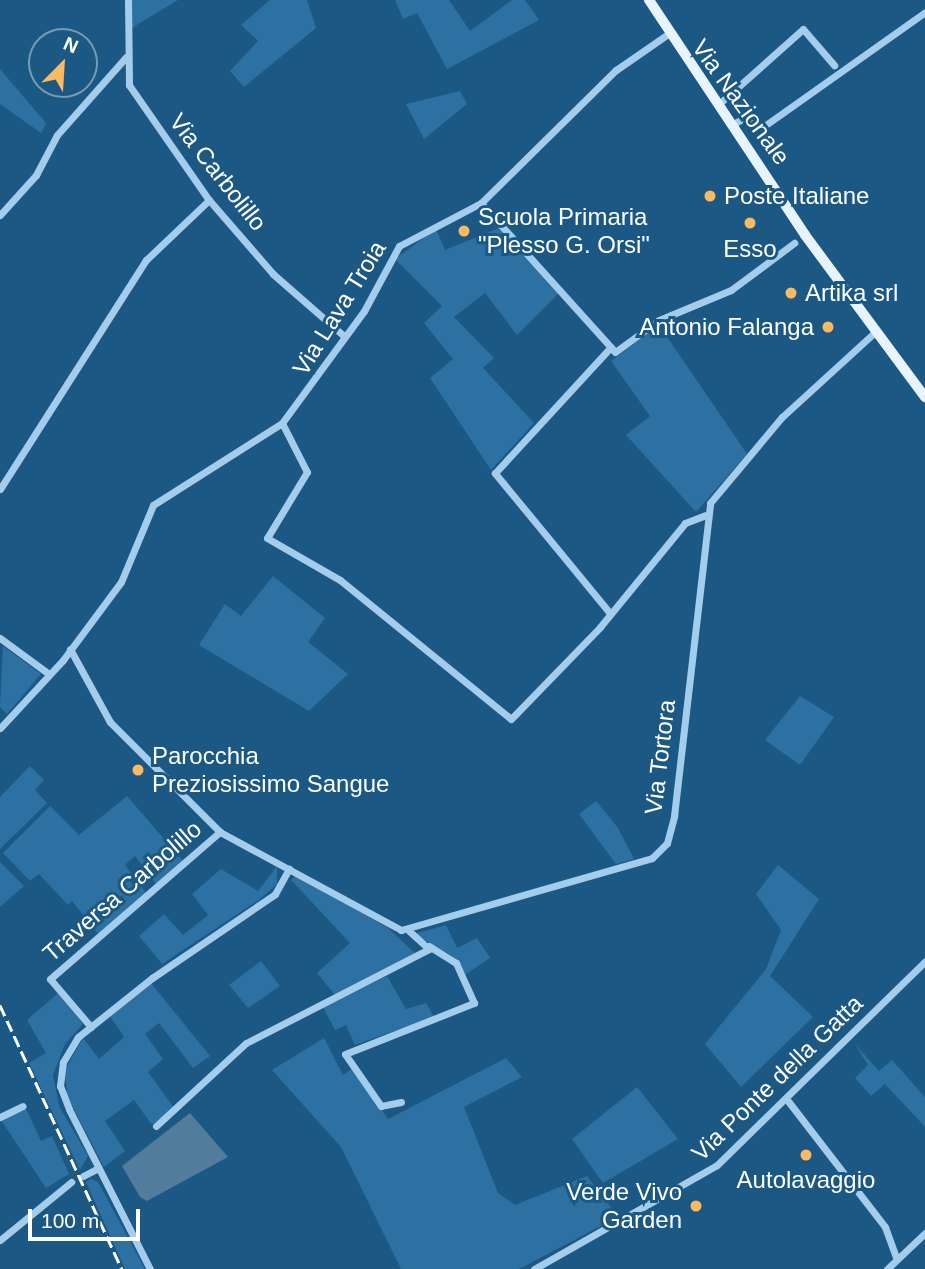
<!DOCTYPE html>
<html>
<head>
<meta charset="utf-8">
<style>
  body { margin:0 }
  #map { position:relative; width:925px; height:1269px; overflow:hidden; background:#1c5884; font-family:Helvetica,sans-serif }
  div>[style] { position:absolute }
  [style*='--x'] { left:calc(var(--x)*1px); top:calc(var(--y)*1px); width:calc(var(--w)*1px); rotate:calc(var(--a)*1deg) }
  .green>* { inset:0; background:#2c71a1 }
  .water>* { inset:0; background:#517c9c }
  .minor>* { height:7px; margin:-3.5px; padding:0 3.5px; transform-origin:3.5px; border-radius:3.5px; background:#a3cdea }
  .primary>* { height:10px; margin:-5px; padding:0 5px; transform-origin:5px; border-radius:5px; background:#e7f3fe }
  .rail>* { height:2.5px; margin-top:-1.25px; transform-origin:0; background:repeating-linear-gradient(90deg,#fff 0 12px,transparent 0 17px) }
  .dots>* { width:19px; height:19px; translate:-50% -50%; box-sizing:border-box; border:4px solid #1c5884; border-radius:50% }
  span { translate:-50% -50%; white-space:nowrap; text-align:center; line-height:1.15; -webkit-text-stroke:6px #1c5884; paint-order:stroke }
  .street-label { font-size:24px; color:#fff }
  .poi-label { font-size:24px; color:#fff }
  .left { translate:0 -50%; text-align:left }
  .right { translate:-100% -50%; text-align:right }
  .north { position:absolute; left:28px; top:28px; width:70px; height:70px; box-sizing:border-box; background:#1c5884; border:2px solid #779bb5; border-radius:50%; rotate:24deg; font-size:19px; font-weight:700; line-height:28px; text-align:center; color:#fff }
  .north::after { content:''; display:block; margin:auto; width:24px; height:32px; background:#fbb961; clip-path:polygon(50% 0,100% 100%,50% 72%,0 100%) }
  .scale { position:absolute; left:28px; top:1209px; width:112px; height:32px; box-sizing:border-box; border:4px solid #fff; border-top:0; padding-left:9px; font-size:21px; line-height:24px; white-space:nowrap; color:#fff; -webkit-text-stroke:5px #1c5884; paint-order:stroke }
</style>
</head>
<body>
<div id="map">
  <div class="green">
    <i style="clip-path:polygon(130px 0,178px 0,130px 29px)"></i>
    <i style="clip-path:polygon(270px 0,307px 0,316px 28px,244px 87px,230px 71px,258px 41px,241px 25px)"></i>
    <i style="clip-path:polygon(395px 0,449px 0,470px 31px,512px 0,525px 0,539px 20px,447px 69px,417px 13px,403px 19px)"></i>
    <i style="clip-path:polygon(0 69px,46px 123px,41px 133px,0 104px)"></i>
    <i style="clip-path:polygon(460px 91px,467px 104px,424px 139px,406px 104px)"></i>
    <i style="clip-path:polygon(499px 228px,559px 293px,517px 335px,485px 293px,454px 317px,494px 358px,483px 368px,534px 423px,491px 470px,430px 378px,453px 359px,424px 323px,442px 306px,395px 259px,436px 229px,445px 250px)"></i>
    <i style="clip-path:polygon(659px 325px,747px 454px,696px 512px,626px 435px,650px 416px,611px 361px)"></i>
    <i style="clip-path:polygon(273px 576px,325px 618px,308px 642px,348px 674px,309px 711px,199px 645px,225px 604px,241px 616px)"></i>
    <i style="clip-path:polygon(3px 646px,41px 674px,7px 714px,0 707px)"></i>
    <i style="clip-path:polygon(800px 696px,834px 717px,800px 765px,765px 740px)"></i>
    <i style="clip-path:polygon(30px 766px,44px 780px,35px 790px,47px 803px,0 849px,0 797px)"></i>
    <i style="clip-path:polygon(127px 796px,184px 862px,156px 884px,135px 856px,125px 865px,146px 893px,98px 934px,72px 901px,68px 905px,39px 874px,30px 881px,3px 853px,50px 806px,79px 835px)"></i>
    <i style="clip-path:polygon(596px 801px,618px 828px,634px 859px,616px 864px,579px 814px)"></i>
    <i style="clip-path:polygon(0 862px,24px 886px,0 907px)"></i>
    <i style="clip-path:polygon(778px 865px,819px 899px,770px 976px,813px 1017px,741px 1087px,705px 1044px,766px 969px,781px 930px,756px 894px)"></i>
    <i style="clip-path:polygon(277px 866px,277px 884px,260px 899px,162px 964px,139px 936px,164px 914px,183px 935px,208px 915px,192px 894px,221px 869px,258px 891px)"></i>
    <i style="clip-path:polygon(297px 875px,388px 928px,418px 956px,336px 996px,317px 973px,350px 943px,291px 880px)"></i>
    <i style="clip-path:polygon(446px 925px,457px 948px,477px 938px,490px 958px,466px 974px,451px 955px,414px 934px)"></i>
    <i style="clip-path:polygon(261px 961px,280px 986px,248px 1008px,229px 985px)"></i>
    <i style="clip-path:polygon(387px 976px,406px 1009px,426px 1003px,434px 1017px,355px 1045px,346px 1025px,335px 1030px,323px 1007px)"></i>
    <i style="clip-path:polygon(151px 983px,210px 1056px,193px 1068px,159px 1023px,145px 1034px,163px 1059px,148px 1072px,174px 1108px,152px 1125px,134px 1100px,105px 1121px,125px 1151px,104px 1167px,67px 1096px,65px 1070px,83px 1038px,99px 1059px,124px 1037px,110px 1016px)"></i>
    <i style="clip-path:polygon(58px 993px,83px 1024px,65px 1044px,53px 1075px,59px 1106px,88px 1156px,80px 1170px,29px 1063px,46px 1053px,27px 1020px)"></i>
    <i style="clip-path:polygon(324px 1038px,343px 1075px,352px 1069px,388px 1119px,506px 1058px,522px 1077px,464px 1107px,498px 1193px,515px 1205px,587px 1176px,618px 1217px,519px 1269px,401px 1269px,341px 1147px,272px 1070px)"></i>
    <i style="clip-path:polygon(855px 1044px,879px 1071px,892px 1060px,925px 1097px,925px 1127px,885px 1084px,871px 1096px,855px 1078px,868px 1065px)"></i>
    <i style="clip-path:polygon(637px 1087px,678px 1139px,603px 1183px,572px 1139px)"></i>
    <i style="clip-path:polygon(26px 1109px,41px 1141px,52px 1136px,69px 1174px,46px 1188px,1px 1120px)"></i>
    <i style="clip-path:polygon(91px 1179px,98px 1182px,145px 1269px,125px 1269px,86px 1182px)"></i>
  </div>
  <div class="water">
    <i style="clip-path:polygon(190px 1113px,228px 1157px,147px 1201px,140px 1197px,122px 1166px)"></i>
  </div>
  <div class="minor">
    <i style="--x:128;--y:0;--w:85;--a:89.3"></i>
    <i style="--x:129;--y:85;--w:140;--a:55.2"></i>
    <i style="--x:209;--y:200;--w:98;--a:49.1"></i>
    <i style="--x:273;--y:274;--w:94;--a:41.1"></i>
    <i style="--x:720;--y:103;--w:111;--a:-41.7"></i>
    <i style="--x:803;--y:29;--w:48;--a:49.3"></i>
    <i style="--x:735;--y:123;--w:10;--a:-29"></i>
    <i style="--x:744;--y:118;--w:19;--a:35"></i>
    <i style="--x:760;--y:129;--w:202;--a:-35.3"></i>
    <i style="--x:481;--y:203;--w:200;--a:48"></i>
    <i style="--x:615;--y:352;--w:54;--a:-36"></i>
    <i style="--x:659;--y:320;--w:78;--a:-22.6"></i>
    <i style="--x:731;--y:290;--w:79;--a:-36.7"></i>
    <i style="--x:0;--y:215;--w:54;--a:-48"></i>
    <i style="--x:36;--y:175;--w:45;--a:-62.3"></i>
    <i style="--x:57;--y:135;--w:104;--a:-48.5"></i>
    <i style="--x:282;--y:423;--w:55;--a:63"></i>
    <i style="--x:307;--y:472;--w:77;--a:121.2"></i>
    <i style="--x:267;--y:538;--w:84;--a:29.9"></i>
    <i style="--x:340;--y:580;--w:220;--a:39.1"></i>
    <i style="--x:511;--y:719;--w:128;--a:-45.9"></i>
    <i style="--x:600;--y:627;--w:134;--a:-50.7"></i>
    <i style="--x:685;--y:523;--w:22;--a:-21"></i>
    <i style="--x:0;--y:489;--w:272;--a:-57.5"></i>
    <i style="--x:146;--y:260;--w:87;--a:-43.6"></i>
    <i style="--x:609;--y:612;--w:180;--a:-129.4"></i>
    <i style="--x:495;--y:473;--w:171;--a:-47.4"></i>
    <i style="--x:0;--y:638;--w:61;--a:36.3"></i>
    <i style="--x:70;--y:649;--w:83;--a:61.3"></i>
    <i style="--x:110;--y:722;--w:156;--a:45"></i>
    <i style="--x:220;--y:832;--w:206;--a:28.4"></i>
    <i style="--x:401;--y:930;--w:261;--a:-16"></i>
    <i style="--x:652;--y:858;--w:21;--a:-45"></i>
    <i style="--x:667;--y:843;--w:28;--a:-75"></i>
    <i style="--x:674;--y:816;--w:315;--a:-83.4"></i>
    <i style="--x:710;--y:503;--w:112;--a:-50.1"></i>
    <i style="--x:782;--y:417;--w:126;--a:-42.4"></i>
    <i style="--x:0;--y:728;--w:93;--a:-47.2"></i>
    <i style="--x:63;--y:660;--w:97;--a:-53.4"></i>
    <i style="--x:121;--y:582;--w:83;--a:-67.4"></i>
    <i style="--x:153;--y:505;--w:153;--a:-32.4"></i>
    <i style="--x:282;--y:423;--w:139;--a:-53.8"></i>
    <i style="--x:364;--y:311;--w:74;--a:-61.7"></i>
    <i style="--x:399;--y:246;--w:93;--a:-27.7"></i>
    <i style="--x:481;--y:203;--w:190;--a:-44.6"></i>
    <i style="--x:616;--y:70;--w:63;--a:-34.7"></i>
    <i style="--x:91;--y:1027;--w:63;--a:-130.5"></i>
    <i style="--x:50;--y:979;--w:225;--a:-40.9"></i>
    <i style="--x:788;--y:1101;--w:159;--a:52.4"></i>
    <i style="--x:885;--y:1227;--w:33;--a:70"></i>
    <i style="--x:401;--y:1102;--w:20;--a:169"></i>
    <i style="--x:381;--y:1106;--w:63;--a:-124.7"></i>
    <i style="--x:345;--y:1054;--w:139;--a:-21.6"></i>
    <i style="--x:474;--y:1003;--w:44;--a:-114.2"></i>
    <i style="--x:456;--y:963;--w:32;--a:-148"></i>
    <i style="--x:0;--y:1117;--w:25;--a:-26"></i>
    <i style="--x:156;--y:1126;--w:122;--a:-42.7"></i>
    <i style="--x:246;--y:1043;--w:206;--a:-27.2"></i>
    <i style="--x:429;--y:949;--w:27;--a:-138"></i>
    <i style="--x:83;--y:1176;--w:16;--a:-27"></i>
    <i style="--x:0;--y:1240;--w:92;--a:-39.2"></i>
    <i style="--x:150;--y:1269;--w:179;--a:-116.9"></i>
    <i style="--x:69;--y:1109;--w:25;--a:-111"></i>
    <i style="--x:60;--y:1086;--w:24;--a:-83"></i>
    <i style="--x:63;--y:1062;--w:29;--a:-59"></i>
    <i style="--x:78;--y:1037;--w:95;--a:-38.6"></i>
    <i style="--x:152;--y:978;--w:149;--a:-34.3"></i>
    <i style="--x:275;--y:894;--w:29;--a:-61"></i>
    <i style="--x:534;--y:1269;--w:210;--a:-29.6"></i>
    <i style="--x:717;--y:1165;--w:291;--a:-44.4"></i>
    <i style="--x:887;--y:1269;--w:52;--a:-43.5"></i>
  </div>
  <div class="primary">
    <i style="--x:649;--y:0;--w:282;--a:56.4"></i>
    <i style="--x:805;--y:235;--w:202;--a:53.5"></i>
  </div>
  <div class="rail">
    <i style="--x:0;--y:1005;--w:291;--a:65.2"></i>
  </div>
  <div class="dots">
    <i style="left:710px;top:196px;background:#fbb961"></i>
    <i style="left:750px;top:223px;background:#fbb961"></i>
    <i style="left:464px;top:231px;background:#fbb961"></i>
    <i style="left:791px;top:293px;background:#fbb961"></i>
    <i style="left:828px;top:327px;background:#fbb961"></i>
    <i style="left:138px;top:770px;background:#fbb961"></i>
    <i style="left:806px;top:1155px;background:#fbb961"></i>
    <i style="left:696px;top:1206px;background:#fbb961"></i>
  </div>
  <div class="street-label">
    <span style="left:741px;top:102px;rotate:54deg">Via Nazionale</span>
    <span style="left:218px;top:172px;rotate:52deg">Via Carbolillo</span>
    <span style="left:339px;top:308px;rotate:-58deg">Via Lava Troia</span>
    <span style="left:660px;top:757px;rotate:-83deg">Via Tortora</span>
    <span style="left:122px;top:891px;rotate:-41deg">Traversa Carbolillo</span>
    <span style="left:777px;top:1078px;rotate:-44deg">Via Ponte della Gatta</span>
  </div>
  <div class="poi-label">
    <span class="left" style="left:724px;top:196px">Poste Italiane</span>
    <span class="left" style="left:478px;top:231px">Scuola Primaria<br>"Plesso G. Orsi"</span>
    <span style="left:750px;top:249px">Esso</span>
    <span class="left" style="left:805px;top:293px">Artika srl</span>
    <span class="right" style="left:814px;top:327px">Antonio Falanga</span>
    <span class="left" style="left:152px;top:770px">Parocchia<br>Preziosissimo Sangue</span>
    <span style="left:806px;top:1180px">Autolavaggio</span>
    <span class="right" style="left:682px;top:1206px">Verde Vivo<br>Garden</span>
  </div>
  <div class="north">N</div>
  <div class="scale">100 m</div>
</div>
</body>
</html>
